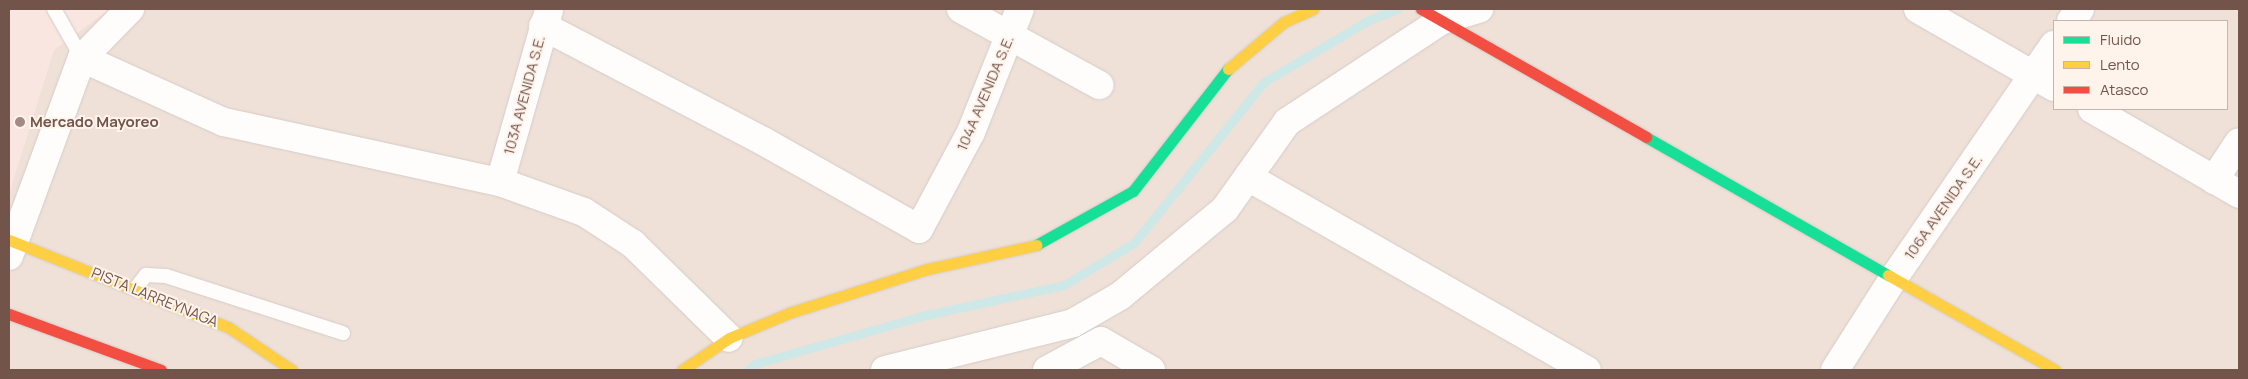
<!DOCTYPE html>
<html>
<head>
<meta charset="utf-8">
<style>
  body { margin:0 }
  #map { position:relative; width:2248px; height:379px; overflow:hidden; background:#f6f0ea; font-family:Manrope,sans-serif }
  div>[style] { position:absolute }
  [style*='--x'] { left:calc(var(--x)*1px); top:calc(var(--y)*1px); width:calc(var(--w)*1px); rotate:calc(var(--a)*1deg) }
  .residential>* { inset:0; background:#efe1d8 }
  .commercial>* { inset:0; background:#f9e6e1 }
  .stream>* { height:9px; margin:-4.5px; padding:0 4.5px; transform-origin:4.5px; border-radius:4.5px; background:#cde8e6 }
  .roads { filter:drop-shadow(0 0 1px #d5ccc7) drop-shadow(0 0 1px #d5ccc7) }
  .lane>* { height:14px; margin:-7px; padding:0 7px; transform-origin:7px; border-radius:7px; background:#fefdfc }
  .street>* { height:28px; margin:-14px; padding:0 14px; transform-origin:14px; border-radius:14px; background:#fefdfc }
  .fast>* { height:11px; margin:-5.5px; padding:0 5.5px; transform-origin:5.5px; border-radius:5.5px; background:#16e098 }
  .slow>* { height:11px; margin:-5.5px; padding:0 5.5px; transform-origin:5.5px; border-radius:5.5px; background:#ffcf43 }
  .jam>* { height:11px; margin:-5.5px; padding:0 5.5px; transform-origin:5.5px; border-radius:5.5px; background:#f24e42 }
  .dots>* { width:14px; height:14px; translate:-50% -50%; box-sizing:border-box; border:2px solid #fef4eb; border-radius:50% }
  span { translate:-50% -50%; white-space:nowrap; text-align:center; line-height:1.15; -webkit-text-stroke:4px #fef4eb; paint-order:stroke }
  .street-label { font-size:15px; color:#73544b }
  .poi-label { font-size:15px; color:#73544b; font-weight:700 }
  .left { translate:0 -50%; text-align:left }
  .frame { position:absolute; inset:0; border:10px solid #73544b; pointer-events:none }
  .legend { position:absolute; left:2053px; top:20px; width:175px; height:90px; box-sizing:border-box; background:#fef4eb; border:1px solid #c6b4ab; margin:0; padding:6px 9px; list-style:none; font-size:15px; color:#73544b }
  .legend li { display:flex; align-items:center; gap:10px; height:25px }
  .legend b { width:25px; border:1px solid #c6b4ab }
</style>
</head>
<body>
<div id="map">
  <div class="residential">
    <i style="clip-path:polygon(evenodd,9px 9px,2239px 9px,2239px 370px,9px 370px,9px 9px,2054px 21px,2227px 21px,2227px 109px,2054px 109px,2054px 21px)"></i>
  </div>
  <div class="commercial">
    <i style="clip-path:polygon(9px 9px,110px 9px,54px 50px,9px 194px)"></i>
  </div>
  <div class="stream">
    <i style="--x:748;--y:370;--w:9;--a:-41"></i>
    <i style="--x:755;--y:364;--w:174;--a:-16"></i>
    <i style="--x:922;--y:316;--w:145;--a:-12.3"></i>
    <i style="--x:1064;--y:285;--w:82;--a:-31"></i>
    <i style="--x:1134;--y:243;--w:207;--a:-51.1"></i>
    <i style="--x:1264;--y:82;--w:122;--a:-30.6"></i>
    <i style="--x:1369;--y:20;--w:30;--a:-21"></i>
  </div>
  <div class="roads">
    <div class="lane">
      <i style="--x:54;--y:9;--w:56;--a:60.3"></i>
      <i style="--x:135;--y:289;--w:18;--a:-52"></i>
      <i style="--x:146;--y:275;--w:20;--a:3"></i>
      <i style="--x:166;--y:276;--w:186;--a:17.9"></i>
    </div>
    <div class="street">
      <i style="--x:961;--y:9;--w:158;--a:28.8"></i>
      <i style="--x:1918;--y:9;--w:157;--a:29.8"></i>
      <i style="--x:2071;--y:21;--w:15;--a:-53"></i>
      <i style="--x:543;--y:26;--w:248;--a:27.6"></i>
      <i style="--x:763;--y:141;--w:179;--a:29.4"></i>
      <i style="--x:919;--y:229;--w:110;--a:-61.8"></i>
      <i style="--x:971;--y:132;--w:132;--a:-68.3"></i>
      <i style="--x:82;--y:58;--w:156;--a:24.3"></i>
      <i style="--x:224;--y:122;--w:282;--a:12.3"></i>
      <i style="--x:500;--y:182;--w:89;--a:19.7"></i>
      <i style="--x:584;--y:212;--w:59;--a:33.1"></i>
      <i style="--x:633;--y:244;--w:134;--a:44.4"></i>
      <i style="--x:2092;--y:109;--w:170;--a:30"></i>
      <i style="--x:1248;--y:177;--w:390;--a:29.7"></i>
      <i style="--x:2214;--y:180;--w:45;--a:-56.7"></i>
      <i style="--x:500;--y:182;--w:179;--a:-74.1"></i>
      <i style="--x:9;--y:256;--w:211;--a:-69.8"></i>
      <i style="--x:82;--y:58;--w:69;--a:-45.6"></i>
      <i style="--x:885;--y:370;--w:194;--a:-14"></i>
      <i style="--x:1073;--y:323;--w:54;--a:-29.9"></i>
      <i style="--x:1120;--y:296;--w:136;--a:-39.6"></i>
      <i style="--x:1225;--y:209;--w:107;--a:-54.5"></i>
      <i style="--x:1287;--y:122;--w:186;--a:-33.3"></i>
      <i style="--x:1442;--y:20;--w:39;--a:-17"></i>
      <i style="--x:1047;--y:370;--w:61;--a:-28.2"></i>
      <i style="--x:1101;--y:341;--w:58;--a:30.1"></i>
      <i style="--x:1835;--y:370;--w:108;--a:-57.5"></i>
      <i style="--x:1893;--y:279;--w:284;--a:-55.5"></i>
    </div>
    <div class="fast">
      <i style="--x:1646;--y:137;--w:279;--a:29.7"></i>
      <i style="--x:1036;--y:245;--w:111;--a:-29.1"></i>
      <i style="--x:1133;--y:191;--w:155;--a:-52.1"></i>
    </div>
    <div class="slow">
      <i style="--x:1228;--y:69;--w:73;--a:-40"></i>
      <i style="--x:1284;--y:22;--w:32;--a:-24"></i>
      <i style="--x:9;--y:240;--w:236;--a:21.7"></i>
      <i style="--x:228;--y:327;--w:77;--a:33.9"></i>
      <i style="--x:1888;--y:275;--w:192;--a:29.6"></i>
      <i style="--x:682;--y:370;--w:57;--a:-34.2"></i>
      <i style="--x:729;--y:338;--w:65;--a:-22.6"></i>
      <i style="--x:789;--y:313;--w:146;--a:-17.6"></i>
      <i style="--x:928;--y:269;--w:111;--a:-12.5"></i>
    </div>
    <div class="jam">
      <i style="--x:1421;--y:9;--w:259;--a:29.6"></i>
      <i style="--x:9;--y:314;--w:162;--a:20.2"></i>
    </div>
  </div>
  <div class="dots">
    <i style="left:20px;top:122px;background:#a18b83"></i>
  </div>
  <div class="street-label">
    <span style="left:985px;top:93px;rotate:-67deg">104A AVENIDA S.E.</span>
    <span style="left:524px;top:95px;rotate:-75deg">103A AVENIDA S.E.</span>
    <span style="left:1943px;top:207px;rotate:-55deg">106A AVENIDA S.E.</span>
    <span style="left:155px;top:297px;rotate:22deg">PISTA LARREYNAGA</span>
  </div>
  <div class="poi-label">
    <span class="left" style="left:30px;top:122px">Mercado Mayoreo</span>
  </div>
  <div class="frame"></div>
  <ul class="legend">
  <li><b style="height:6px;background:#16e098"></b>Fluido</li>
  <li><b style="height:6px;background:#ffcf43"></b>Lento</li>
  <li><b style="height:6px;background:#f24e42"></b>Atasco</li>
  </ul>
</div>
</body>
</html>
